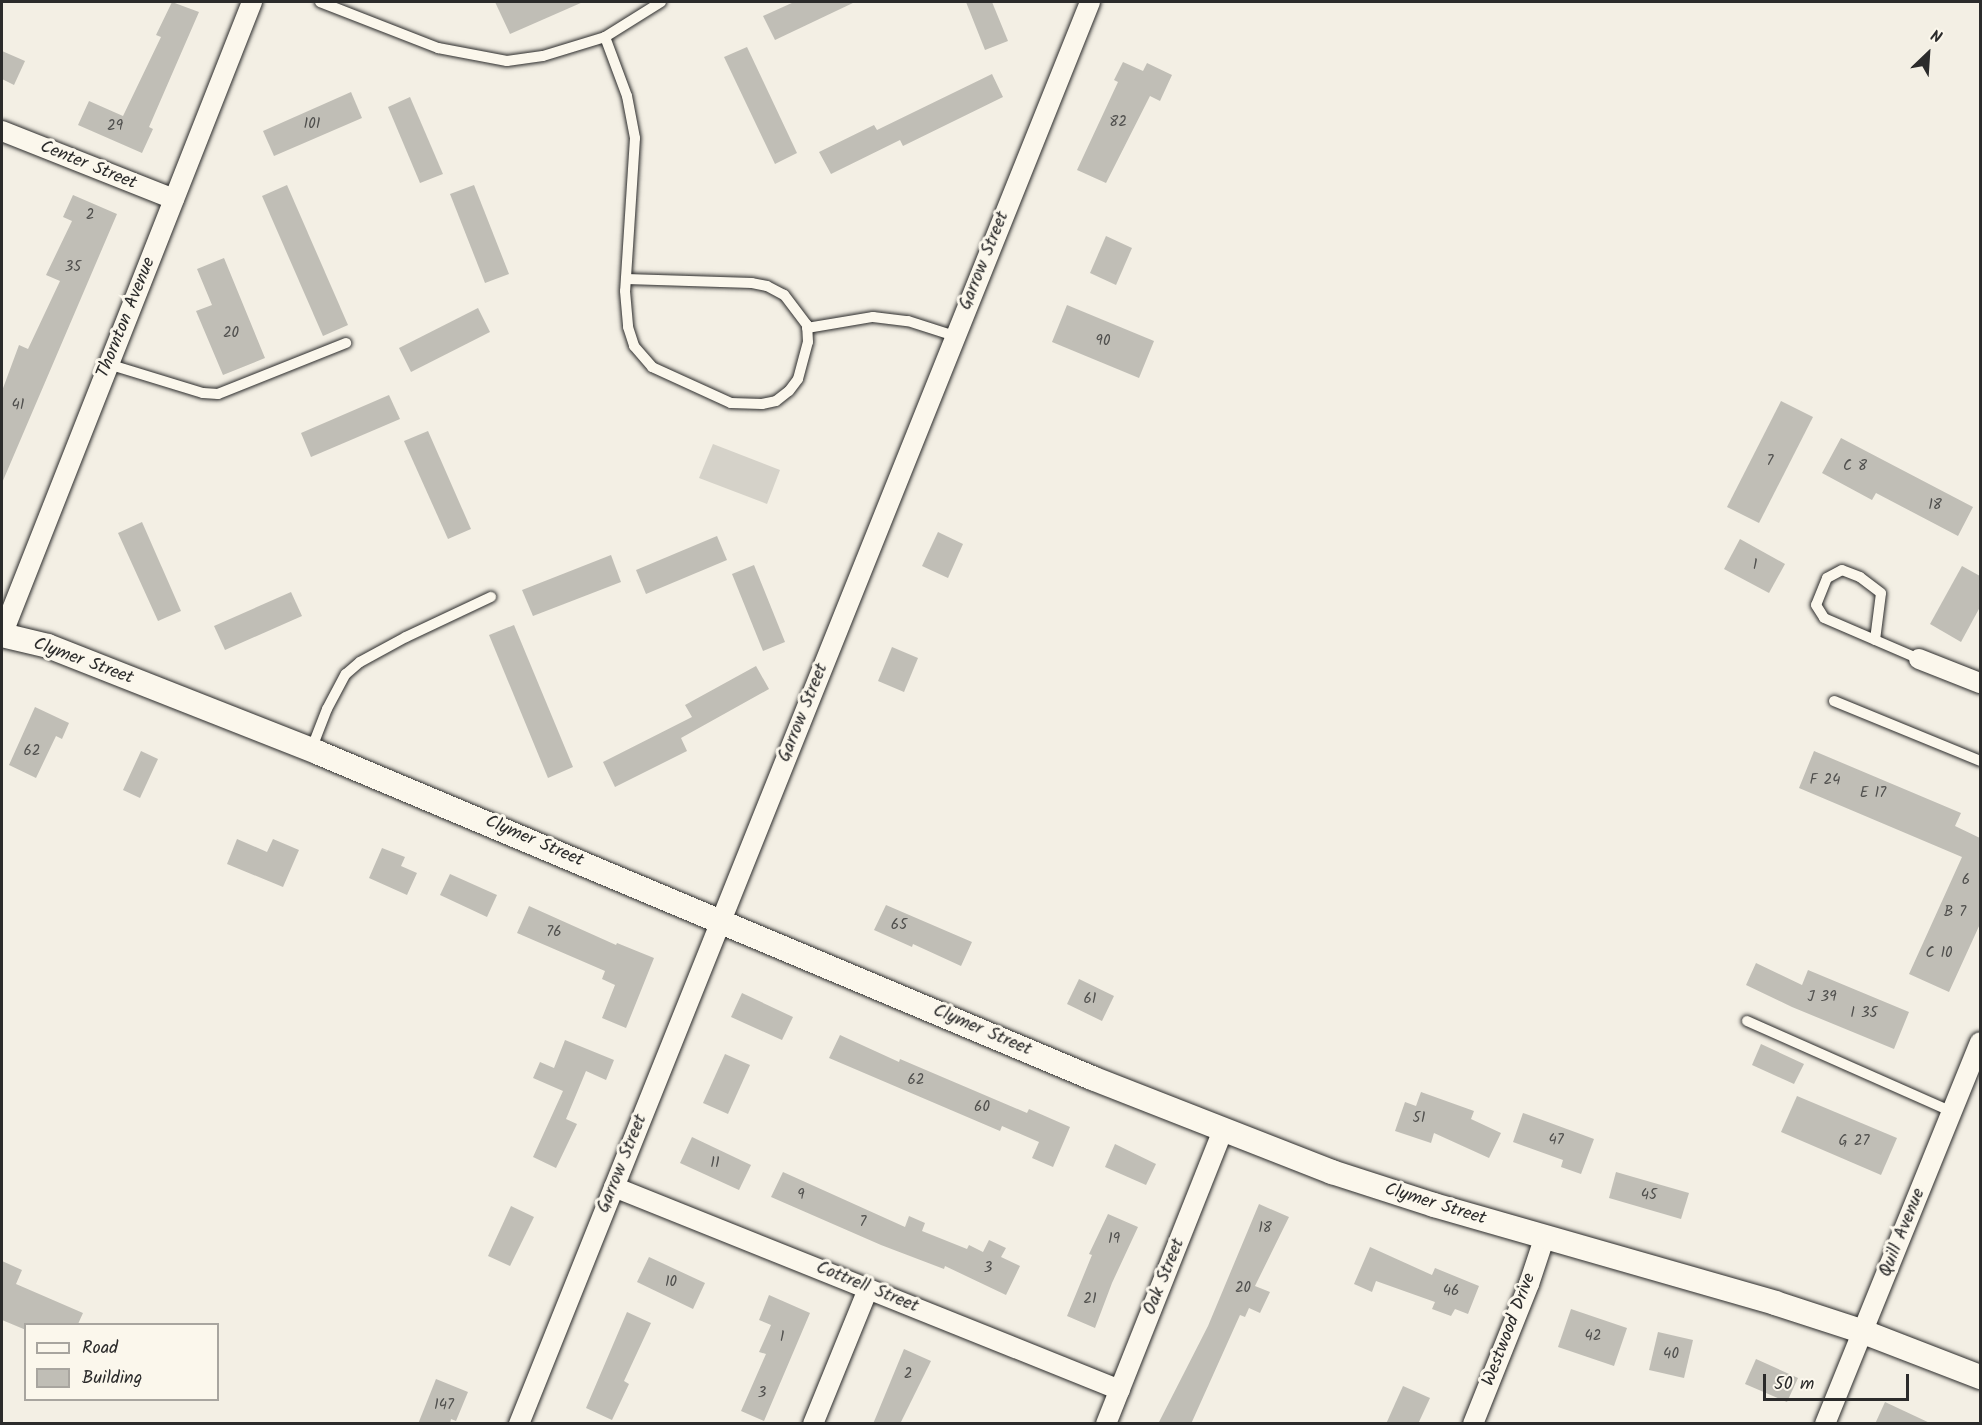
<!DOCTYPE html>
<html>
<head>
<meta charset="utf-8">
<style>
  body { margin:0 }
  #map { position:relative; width:1982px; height:1425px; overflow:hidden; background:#f3efe4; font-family:Kalam,sans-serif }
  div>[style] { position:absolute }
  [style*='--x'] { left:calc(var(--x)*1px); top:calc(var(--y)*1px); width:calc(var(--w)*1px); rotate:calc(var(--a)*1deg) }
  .green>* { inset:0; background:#d5d2c9 }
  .building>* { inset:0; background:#c0beb6 }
  .roads { filter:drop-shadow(0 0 2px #2b2b2b) drop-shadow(0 0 2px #2b2b2b) }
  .service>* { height:10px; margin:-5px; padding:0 5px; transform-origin:5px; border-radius:5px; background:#fbf7ec }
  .minor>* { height:20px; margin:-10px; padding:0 10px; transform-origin:10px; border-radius:10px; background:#fbf7ec }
  .tertiary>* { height:24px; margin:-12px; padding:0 12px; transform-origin:12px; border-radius:12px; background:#fbf7ec }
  span { translate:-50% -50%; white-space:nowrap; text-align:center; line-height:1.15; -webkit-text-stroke:6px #fbf7ec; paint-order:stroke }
  .number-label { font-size:15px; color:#50504e }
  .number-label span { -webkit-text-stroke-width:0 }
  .street-label { font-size:18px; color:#2b2b2b }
  .frame { position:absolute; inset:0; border:3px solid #2b2b2b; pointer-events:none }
  .legend { position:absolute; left:24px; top:1323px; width:195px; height:78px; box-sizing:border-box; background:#fbf7ec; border:2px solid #a8a59f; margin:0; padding:8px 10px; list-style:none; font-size:18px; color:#2b2b2b }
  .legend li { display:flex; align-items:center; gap:12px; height:30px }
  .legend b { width:30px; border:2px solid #a8a59f }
  .north { position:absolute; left:1898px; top:24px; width:60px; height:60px; -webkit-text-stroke:4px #fbf7ec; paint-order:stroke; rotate:25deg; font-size:16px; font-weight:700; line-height:24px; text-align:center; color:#2b2b2b }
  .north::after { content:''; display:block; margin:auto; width:21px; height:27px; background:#2b2b2b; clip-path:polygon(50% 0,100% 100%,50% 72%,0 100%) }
  .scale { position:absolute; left:1763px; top:1374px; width:146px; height:27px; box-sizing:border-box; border:3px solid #2b2b2b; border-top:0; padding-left:8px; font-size:18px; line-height:21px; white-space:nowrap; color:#2b2b2b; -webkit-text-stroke:4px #fbf7ec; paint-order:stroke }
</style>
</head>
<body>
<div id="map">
  <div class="green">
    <i style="clip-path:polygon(713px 444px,780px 470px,767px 504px,699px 478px)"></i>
  </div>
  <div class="building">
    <i style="clip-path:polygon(172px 2px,199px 12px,149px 127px,153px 129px,142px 153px,78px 125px,89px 101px,123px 116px,161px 37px,156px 35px)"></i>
    <i style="clip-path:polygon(495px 2px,583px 2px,510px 34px)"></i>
    <i style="clip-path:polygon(794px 2px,855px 2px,775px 40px,763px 16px)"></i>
    <i style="clip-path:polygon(966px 2px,992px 2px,1008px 41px,985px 50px)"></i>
    <i style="clip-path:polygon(747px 47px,797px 153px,775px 164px,724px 57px)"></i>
    <i style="clip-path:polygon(2px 51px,25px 61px,14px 85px,2px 79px)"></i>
    <i style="clip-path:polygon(1123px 62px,1143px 71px,1147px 63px,1172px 75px,1160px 101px,1150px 96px,1106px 183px,1077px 170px,1118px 82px,1114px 80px)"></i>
    <i style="clip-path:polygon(992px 74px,1003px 97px,903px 146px,900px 140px,831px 174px,819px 152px,874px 125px,877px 130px)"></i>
    <i style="clip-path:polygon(351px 92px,362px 118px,274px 156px,263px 131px)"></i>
    <i style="clip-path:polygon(410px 97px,443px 174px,420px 183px,388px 107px)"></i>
    <i style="clip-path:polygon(287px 185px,348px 325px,323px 336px,262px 196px)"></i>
    <i style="clip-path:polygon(474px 185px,509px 274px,485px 283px,450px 194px)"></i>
    <i style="clip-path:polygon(73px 195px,117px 214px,2px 483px,2px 391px,19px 345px,28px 349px,60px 281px,46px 275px,72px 221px,63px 217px)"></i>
    <i style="clip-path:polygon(1106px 236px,1132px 248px,1116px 285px,1090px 273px)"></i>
    <i style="clip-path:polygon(224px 258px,265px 358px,223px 375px,196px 311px,212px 305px,197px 269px)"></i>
    <i style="clip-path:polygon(1067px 305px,1154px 341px,1139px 378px,1052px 342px)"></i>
    <i style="clip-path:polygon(478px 308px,490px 332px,411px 372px,399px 348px)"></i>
    <i style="clip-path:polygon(389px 395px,400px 419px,311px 457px,301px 433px)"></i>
    <i style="clip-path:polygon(1781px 401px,1813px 417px,1759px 523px,1727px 507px)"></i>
    <i style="clip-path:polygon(428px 431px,471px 529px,448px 539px,404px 441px)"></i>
    <i style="clip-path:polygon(1841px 438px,1973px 507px,1958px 536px,1876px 493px,1872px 500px,1822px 473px)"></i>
    <i style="clip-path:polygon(142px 522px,181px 611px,158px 621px,118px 533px)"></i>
    <i style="clip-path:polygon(938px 532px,963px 544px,948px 578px,922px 566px)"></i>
    <i style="clip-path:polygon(717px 536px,727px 560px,646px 594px,636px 570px)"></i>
    <i style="clip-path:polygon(1740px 539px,1785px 564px,1769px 593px,1724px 569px)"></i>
    <i style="clip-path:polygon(611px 555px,621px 582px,533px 616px,522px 590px)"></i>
    <i style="clip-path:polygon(754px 565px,785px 642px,763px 651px,732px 574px)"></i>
    <i style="clip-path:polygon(1962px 566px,1980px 576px,1980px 607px,1961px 642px,1930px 624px)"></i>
    <i style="clip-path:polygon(291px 592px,302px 616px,225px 650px,214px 626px)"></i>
    <i style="clip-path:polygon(514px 625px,573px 767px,548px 778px,489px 635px)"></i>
    <i style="clip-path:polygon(892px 647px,918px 658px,904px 692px,878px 681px)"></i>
    <i style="clip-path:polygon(756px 666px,769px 689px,681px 738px,687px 751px,615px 787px,603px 762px,692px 717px,685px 705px)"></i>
    <i style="clip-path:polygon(35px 707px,69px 723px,62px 739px,56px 736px,36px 778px,9px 765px)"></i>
    <i style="clip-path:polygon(141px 751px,158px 759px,140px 798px,123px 790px)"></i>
    <i style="clip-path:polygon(1814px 751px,1961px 813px,1955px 826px,1980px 838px,1980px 924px,1949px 992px,1909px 974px,1962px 857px,1799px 788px)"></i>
    <i style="clip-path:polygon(237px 839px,267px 852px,273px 839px,299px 850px,283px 887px,227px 864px)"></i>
    <i style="clip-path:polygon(382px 848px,405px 857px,401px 866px,417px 873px,407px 895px,369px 878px)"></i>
    <i style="clip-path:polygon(450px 874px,497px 895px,487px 917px,440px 895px)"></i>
    <i style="clip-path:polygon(886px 905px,972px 942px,961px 966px,913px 944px,912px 947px,874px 930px)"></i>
    <i style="clip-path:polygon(529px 906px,616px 945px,617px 943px,654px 958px,626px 1028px,602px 1018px,615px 985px,602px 979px,605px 971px,517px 933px)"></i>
    <i style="clip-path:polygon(1756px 963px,1802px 985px,1808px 970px,1909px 1012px,1894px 1049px,1792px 1007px,1746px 985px)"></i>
    <i style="clip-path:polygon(1079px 979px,1114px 996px,1102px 1021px,1067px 1004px)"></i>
    <i style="clip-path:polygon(742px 993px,793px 1017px,782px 1040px,731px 1017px)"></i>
    <i style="clip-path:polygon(840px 1035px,899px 1062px,900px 1059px,1027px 1113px,1029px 1109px,1070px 1127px,1053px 1167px,1032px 1158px,1039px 1142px,1002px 1126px,1000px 1131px,829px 1058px)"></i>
    <i style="clip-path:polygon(565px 1040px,614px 1060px,606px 1080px,586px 1071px,566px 1119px,577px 1124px,556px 1168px,533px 1157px,563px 1091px,533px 1078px,540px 1062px,554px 1068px)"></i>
    <i style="clip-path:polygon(1761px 1044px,1804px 1064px,1794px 1084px,1752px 1065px)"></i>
    <i style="clip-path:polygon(725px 1054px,750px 1065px,728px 1114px,703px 1103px)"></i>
    <i style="clip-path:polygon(1421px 1092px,1474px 1111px,1471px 1119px,1501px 1133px,1489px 1158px,1434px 1133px,1431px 1143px,1395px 1131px,1405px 1102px,1416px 1106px)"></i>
    <i style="clip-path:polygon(1797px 1096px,1897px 1138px,1881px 1175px,1781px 1132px)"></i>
    <i style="clip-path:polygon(1523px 1113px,1594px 1139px,1581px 1174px,1561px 1167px,1563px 1160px,1513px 1142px)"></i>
    <i style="clip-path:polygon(692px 1137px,751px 1165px,739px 1190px,680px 1163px)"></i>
    <i style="clip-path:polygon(1115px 1144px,1156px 1164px,1146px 1185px,1105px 1167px)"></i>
    <i style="clip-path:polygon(783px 1172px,905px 1227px,909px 1216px,925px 1223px,922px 1231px,967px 1249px,969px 1245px,983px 1252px,989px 1240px,1006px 1248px,1001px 1257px,1020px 1266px,1006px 1295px,945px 1266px,944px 1269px,881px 1245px,771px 1197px)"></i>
    <i style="clip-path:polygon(1616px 1172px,1689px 1193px,1681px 1219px,1609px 1198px)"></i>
    <i style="clip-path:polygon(1259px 1204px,1289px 1217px,1255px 1286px,1270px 1292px,1260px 1313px,1249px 1308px,1245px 1317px,1240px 1315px,1191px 1424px,1158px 1424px,1208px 1326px)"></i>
    <i style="clip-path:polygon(511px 1206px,534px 1217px,510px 1266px,488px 1256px)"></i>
    <i style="clip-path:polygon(1108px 1214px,1138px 1227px,1112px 1283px,1095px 1328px,1067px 1316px,1092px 1255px,1089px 1254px)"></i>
    <i style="clip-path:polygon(1370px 1247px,1432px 1275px,1435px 1268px,1479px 1286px,1468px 1314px,1455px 1309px,1451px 1316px,1432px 1309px,1435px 1302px,1376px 1281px,1372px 1292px,1354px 1284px)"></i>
    <i style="clip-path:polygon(649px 1257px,705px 1283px,693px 1309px,637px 1282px)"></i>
    <i style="clip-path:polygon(2px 1261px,22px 1270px,16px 1284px,83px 1313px,78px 1324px,26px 1324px,26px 1330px,2px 1320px)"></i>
    <i style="clip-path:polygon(769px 1295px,810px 1313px,764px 1421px,741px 1411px,766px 1354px,759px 1352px,771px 1325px,759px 1320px)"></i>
    <i style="clip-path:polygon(1571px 1309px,1627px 1328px,1614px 1366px,1558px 1347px)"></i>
    <i style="clip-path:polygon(627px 1312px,651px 1323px,624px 1381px,629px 1384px,612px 1420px,586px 1408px)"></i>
    <i style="clip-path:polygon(1658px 1332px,1693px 1340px,1684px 1378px,1649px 1370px)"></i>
    <i style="clip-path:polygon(904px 1349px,931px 1361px,900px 1424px,873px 1424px)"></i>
    <i style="clip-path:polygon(1756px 1359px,1798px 1378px,1787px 1402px,1745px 1384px)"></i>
    <i style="clip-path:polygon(436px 1379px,468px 1392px,456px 1421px,451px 1419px,450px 1424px,418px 1424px)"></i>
    <i style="clip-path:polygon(1403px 1386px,1430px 1398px,1418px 1424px,1386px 1424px)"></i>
    <i style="clip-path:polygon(1885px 1402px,1932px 1424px,1875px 1424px)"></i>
  </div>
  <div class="roads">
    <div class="service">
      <i style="--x:320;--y:2;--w:127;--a:21.3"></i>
      <i style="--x:438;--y:48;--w:70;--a:10.7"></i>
      <i style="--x:507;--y:61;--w:36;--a:-8"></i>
      <i style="--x:543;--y:56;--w:65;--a:-17"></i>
      <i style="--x:605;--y:37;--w:66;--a:-32"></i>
      <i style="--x:605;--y:37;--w:63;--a:69.6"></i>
      <i style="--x:627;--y:96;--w:43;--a:79.2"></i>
      <i style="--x:635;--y:138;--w:153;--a:93.7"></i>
      <i style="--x:625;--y:291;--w:36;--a:85"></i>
      <i style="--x:628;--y:327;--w:20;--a:72"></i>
      <i style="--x:634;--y:346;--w:28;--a:49"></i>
      <i style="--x:652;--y:367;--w:87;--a:24.5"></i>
      <i style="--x:731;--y:403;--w:31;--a:2"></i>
      <i style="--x:762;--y:404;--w:14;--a:-12"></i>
      <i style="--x:776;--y:401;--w:16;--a:-38"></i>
      <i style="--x:789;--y:391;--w:15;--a:-53"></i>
      <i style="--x:798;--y:379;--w:38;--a:-75"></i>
      <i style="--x:808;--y:342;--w:17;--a:-93"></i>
      <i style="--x:807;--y:325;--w:38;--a:-127"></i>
      <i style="--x:784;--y:295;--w:19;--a:-152"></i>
      <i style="--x:767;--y:286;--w:15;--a:-169"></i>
      <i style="--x:752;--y:283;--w:126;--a:-178.2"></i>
      <i style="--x:807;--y:328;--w:67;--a:-9.5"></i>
      <i style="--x:873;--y:317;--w:35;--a:7"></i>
      <i style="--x:908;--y:321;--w:49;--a:17.7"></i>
      <i style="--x:108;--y:364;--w:99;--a:17"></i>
      <i style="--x:203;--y:393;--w:15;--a:4"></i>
      <i style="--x:218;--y:394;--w:138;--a:-21.7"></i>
      <i style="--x:1875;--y:640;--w:47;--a:-82.7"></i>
      <i style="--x:1881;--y:593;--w:26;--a:-143"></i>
      <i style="--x:1860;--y:577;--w:19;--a:-159"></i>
      <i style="--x:1842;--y:570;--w:17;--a:152"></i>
      <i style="--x:1827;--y:578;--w:29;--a:112"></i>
      <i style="--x:1816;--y:605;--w:15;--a:58"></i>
      <i style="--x:1824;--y:618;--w:103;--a:23.3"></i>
      <i style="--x:1834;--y:701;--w:158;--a:22.3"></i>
      <i style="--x:311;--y:750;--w:44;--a:-68.7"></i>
      <i style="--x:327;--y:709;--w:40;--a:-62"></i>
      <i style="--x:346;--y:674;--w:18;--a:-41"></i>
      <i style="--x:360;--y:662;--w:52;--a:-28.5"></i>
      <i style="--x:406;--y:637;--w:94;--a:-25.2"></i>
      <i style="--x:1747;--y:1021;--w:224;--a:23.9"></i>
    </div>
    <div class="minor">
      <i style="--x:2;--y:131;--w:185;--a:21.6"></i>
      <i style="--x:2;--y:635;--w:681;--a:-68.45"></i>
      <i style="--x:1919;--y:659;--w:66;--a:21.5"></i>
      <i style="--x:614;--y:1187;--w:545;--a:21.86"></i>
      <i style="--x:519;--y:1424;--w:1532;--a:-68.12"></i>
      <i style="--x:813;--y:1424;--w:146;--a:-67.8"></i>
      <i style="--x:1106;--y:1424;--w:316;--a:-68.3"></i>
      <i style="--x:1473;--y:1424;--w:151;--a:-68.2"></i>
      <i style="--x:1529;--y:1284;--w:51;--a:-71.6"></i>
      <i style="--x:1825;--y:1424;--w:412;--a:-67.9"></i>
    </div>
    <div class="tertiary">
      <i style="--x:2;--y:635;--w:47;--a:13.4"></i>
      <i style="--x:48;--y:646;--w:291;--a:21.5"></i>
      <i style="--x:319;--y:753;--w:839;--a:22.8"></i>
      <i style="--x:1092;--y:1078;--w:258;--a:21.4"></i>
      <i style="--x:1332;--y:1172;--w:107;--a:17.9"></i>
      <i style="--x:1434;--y:1205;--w:355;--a:16"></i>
      <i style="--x:1775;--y:1303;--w:90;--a:18"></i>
      <i style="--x:1861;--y:1331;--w:128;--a:21.1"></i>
    </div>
  </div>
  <div class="number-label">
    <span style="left:1118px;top:123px">82</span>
    <span style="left:312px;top:125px">101</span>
    <span style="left:115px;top:127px">29</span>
    <span style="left:90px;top:216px">2</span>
    <span style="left:73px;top:268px">35</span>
    <span style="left:231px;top:334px">20</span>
    <span style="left:1103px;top:342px">90</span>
    <span style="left:18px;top:406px">41</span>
    <span style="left:1770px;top:462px">7</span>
    <span style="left:1855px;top:467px">C 8</span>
    <span style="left:1935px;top:506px">18</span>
    <span style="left:1755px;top:566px">1</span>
    <span style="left:32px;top:752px">62</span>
    <span style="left:1825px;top:781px">F 24</span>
    <span style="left:1873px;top:794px">E 17</span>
    <span style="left:1966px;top:881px">6</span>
    <span style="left:1955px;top:913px">B 7</span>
    <span style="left:899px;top:926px">65</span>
    <span style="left:554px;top:933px">76</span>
    <span style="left:1939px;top:954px">C 10</span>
    <span style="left:1822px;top:998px">J 39</span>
    <span style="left:1090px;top:1000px">61</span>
    <span style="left:1864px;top:1014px">I 35</span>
    <span style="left:916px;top:1081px">62</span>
    <span style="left:982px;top:1108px">60</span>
    <span style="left:1419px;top:1119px">51</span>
    <span style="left:1556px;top:1141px">47</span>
    <span style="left:1854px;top:1142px">G 27</span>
    <span style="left:715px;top:1164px">11</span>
    <span style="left:801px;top:1196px">9</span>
    <span style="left:1649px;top:1196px">45</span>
    <span style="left:863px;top:1223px">7</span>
    <span style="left:1265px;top:1229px">18</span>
    <span style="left:1114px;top:1240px">19</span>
    <span style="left:988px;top:1269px">3</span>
    <span style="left:671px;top:1283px">10</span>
    <span style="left:1243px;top:1289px">20</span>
    <span style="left:1451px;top:1292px">46</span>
    <span style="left:1090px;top:1300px">21</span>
    <span style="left:1593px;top:1337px">42</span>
    <span style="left:782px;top:1338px">1</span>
    <span style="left:1671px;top:1355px">40</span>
    <span style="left:908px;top:1375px">2</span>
    <span style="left:762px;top:1394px">3</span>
    <span style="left:444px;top:1406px">147</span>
  </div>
  <div class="street-label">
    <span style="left:88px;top:166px;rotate:22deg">Center Street</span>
    <span style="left:985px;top:261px;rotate:-68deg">Garrow Street</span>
    <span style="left:127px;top:318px;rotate:-68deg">Thornton Avenue</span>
    <span style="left:83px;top:662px;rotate:20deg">Clymer Street</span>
    <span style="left:804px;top:713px;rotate:-68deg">Garrow Street</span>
    <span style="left:534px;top:842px;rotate:23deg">Clymer Street</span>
    <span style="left:982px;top:1031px;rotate:23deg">Clymer Street</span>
    <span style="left:623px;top:1164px;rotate:-68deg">Garrow Street</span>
    <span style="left:1435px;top:1205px;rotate:17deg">Clymer Street</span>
    <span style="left:1903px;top:1233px;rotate:-68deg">Quill Avenue</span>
    <span style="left:1165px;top:1277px;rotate:-68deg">Oak Street</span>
    <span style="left:867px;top:1288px;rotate:22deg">Cottrell Street</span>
    <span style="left:1510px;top:1330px;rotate:-69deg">Westwood Drive</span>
  </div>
  <div class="frame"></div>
  <ul class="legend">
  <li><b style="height:8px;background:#fbf7ec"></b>Road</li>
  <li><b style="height:16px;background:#c0beb6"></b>Building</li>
  </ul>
  <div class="north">N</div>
  <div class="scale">50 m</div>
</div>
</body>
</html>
